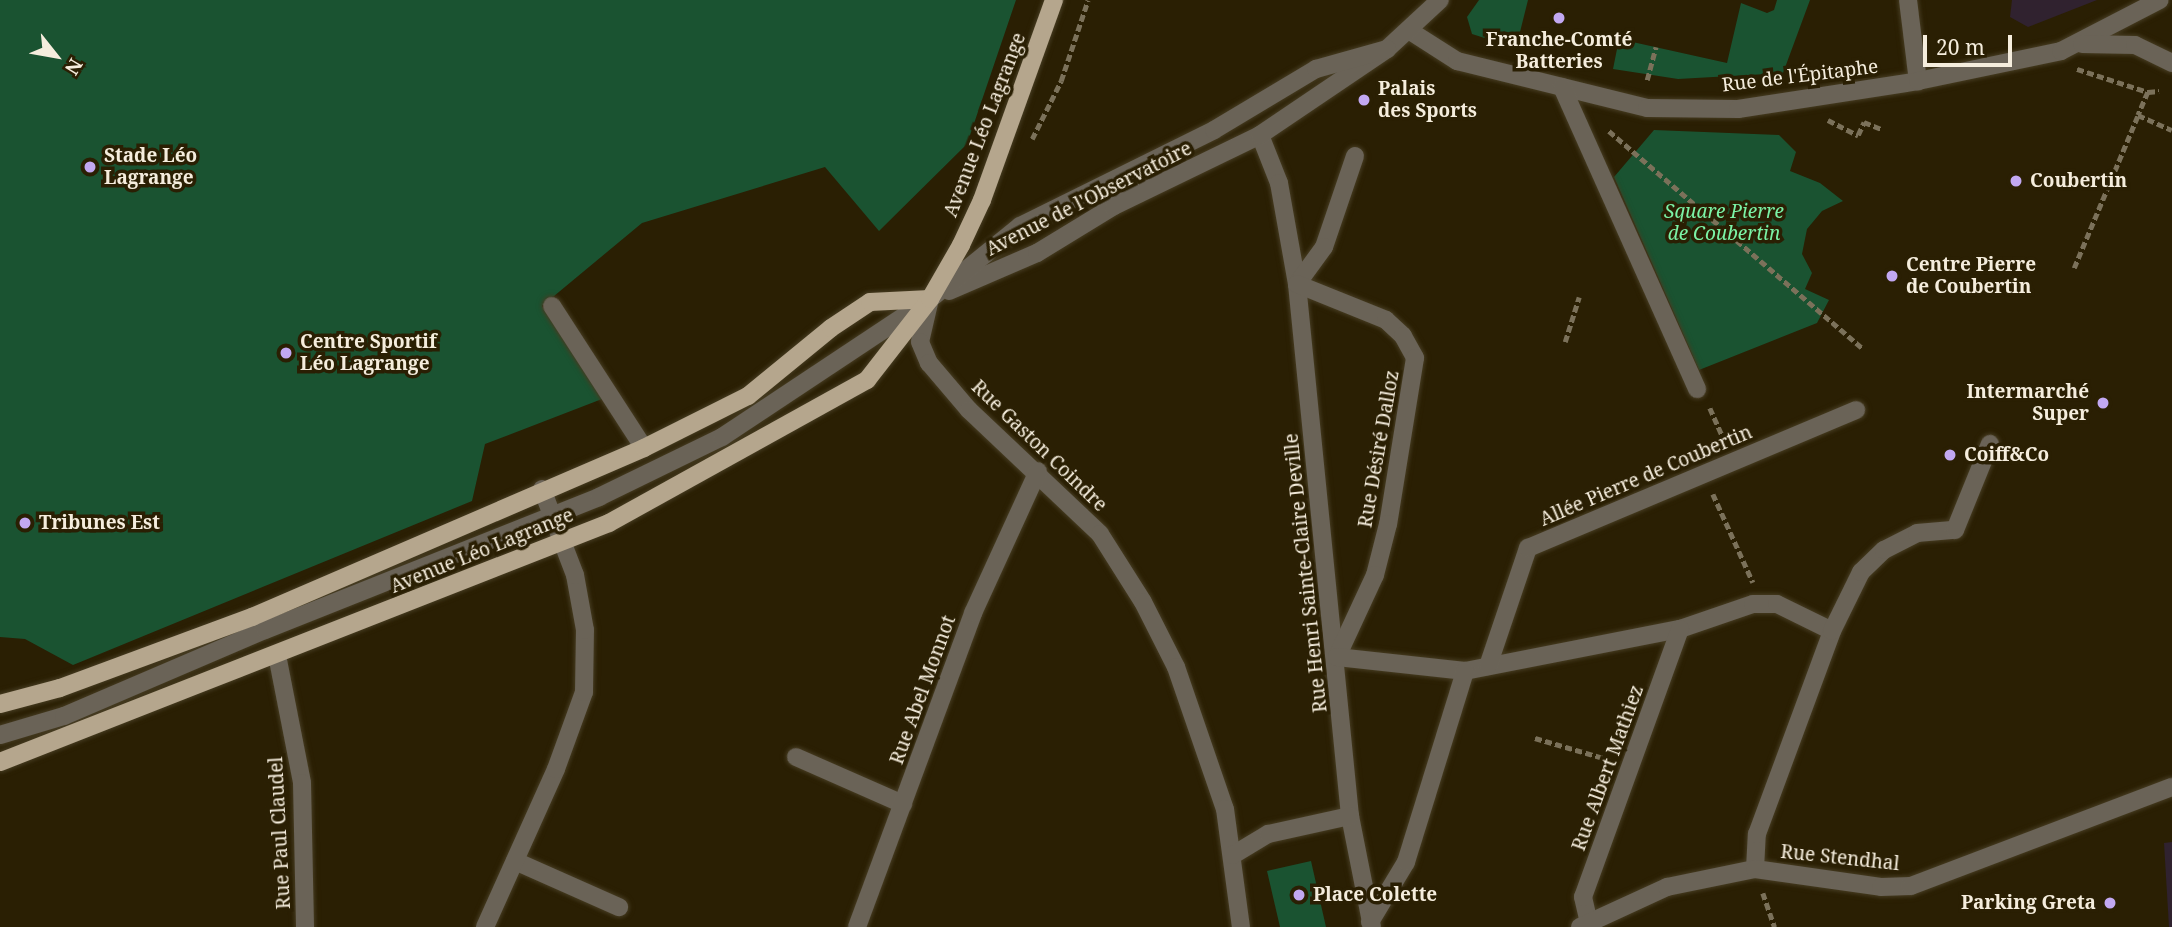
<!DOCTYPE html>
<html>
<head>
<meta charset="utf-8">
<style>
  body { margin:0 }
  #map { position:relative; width:2172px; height:927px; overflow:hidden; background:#2a1f03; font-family:"Noto Serif",serif }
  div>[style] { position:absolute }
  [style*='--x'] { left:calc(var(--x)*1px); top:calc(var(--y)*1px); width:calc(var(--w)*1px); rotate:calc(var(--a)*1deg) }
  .education>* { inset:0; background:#30222f }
  .green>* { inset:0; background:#1a5331 }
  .path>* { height:4.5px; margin-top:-2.25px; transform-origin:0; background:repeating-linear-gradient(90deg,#7b715a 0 7px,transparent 0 10.5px) }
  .roads { filter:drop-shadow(0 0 2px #463c22) drop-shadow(0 0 2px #463c22) }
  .minor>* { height:18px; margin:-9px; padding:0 9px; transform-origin:9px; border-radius:9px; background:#6a6357 }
  .major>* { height:18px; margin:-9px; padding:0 9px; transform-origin:9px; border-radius:9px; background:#b5a68d }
  .dots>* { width:19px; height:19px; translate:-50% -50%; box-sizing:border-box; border:4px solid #2a1f03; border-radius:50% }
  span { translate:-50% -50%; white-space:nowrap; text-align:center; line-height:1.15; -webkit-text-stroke:7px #2a1f03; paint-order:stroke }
  .poi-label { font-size:19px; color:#f5eddd; font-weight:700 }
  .left { translate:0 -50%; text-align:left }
  .right { translate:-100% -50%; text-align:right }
  .street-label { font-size:19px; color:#f5eddd }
  .park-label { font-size:19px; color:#7bf3a6; font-style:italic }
  .north { position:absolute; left:21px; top:21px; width:70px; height:70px; -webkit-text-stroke:5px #2a1f03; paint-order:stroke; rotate:121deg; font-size:19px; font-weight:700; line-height:28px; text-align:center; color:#f5eddd }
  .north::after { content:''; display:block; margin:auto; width:24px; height:32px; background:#f5eddd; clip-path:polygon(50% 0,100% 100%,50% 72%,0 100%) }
  .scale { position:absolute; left:1923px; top:35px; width:89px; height:32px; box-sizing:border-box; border:4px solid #f5eddd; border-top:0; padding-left:9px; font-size:21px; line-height:24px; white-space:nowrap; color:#f5eddd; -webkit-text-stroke:5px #2a1f03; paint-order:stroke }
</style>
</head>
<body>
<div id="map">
  <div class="education">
    <i style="clip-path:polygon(2012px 0,2097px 0,2028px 27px,2010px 17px)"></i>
    <i style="clip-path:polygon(2172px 842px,2172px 927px,2169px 927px,2164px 843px)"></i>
  </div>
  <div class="green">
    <i style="clip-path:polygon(0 0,1016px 0,967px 144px,879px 231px,825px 167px,642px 223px,542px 306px,602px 399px,485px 444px,472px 501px,73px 665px,25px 639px,0 637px)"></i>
    <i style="clip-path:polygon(1479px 0,1528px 0,1516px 48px,1472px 34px,1467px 17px)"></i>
    <i style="clip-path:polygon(1777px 0,1810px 0,1783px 73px,1678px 79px,1613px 69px,1619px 39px,1727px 63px,1741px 3px,1767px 13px,1774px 10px)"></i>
    <i style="clip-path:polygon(1654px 130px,1779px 135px,1796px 152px,1790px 171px,1820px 183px,1843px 201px,1822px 211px,1807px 229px,1802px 254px,1812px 273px,1805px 289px,1829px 300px,1817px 323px,1699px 370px,1614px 177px)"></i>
    <i style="clip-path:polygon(1311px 861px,1326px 927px,1280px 927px,1267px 871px)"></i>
  </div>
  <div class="path">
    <i style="--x:2077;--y:69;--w:75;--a:17.9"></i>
    <i style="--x:2148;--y:92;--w:11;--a:-5"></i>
    <i style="--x:1647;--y:80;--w:34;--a:-75"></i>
    <i style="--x:2148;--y:92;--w:25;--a:113"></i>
    <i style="--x:2138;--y:115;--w:37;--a:24"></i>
    <i style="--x:1828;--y:120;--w:34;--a:27"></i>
    <i style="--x:1858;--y:135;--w:14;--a:-65"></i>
    <i style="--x:1864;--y:122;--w:18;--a:22"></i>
    <i style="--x:1609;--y:131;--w:335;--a:40.6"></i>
    <i style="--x:1032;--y:139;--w:65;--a:-63.4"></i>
    <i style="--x:1061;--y:81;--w:85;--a:-71.6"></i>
    <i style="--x:2074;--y:268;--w:166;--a:-67.3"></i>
    <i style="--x:1565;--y:342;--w:47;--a:-72.7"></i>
    <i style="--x:1710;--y:408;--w:36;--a:66"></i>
    <i style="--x:1713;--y:494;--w:97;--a:65.6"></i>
    <i style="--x:1535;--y:738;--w:78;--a:16.3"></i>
    <i style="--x:1763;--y:893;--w:36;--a:71"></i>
  </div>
  <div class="roads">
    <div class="minor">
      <i style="--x:1908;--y:0;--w:82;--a:83"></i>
      <i style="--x:1410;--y:31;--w:56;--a:32.6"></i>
      <i style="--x:1457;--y:61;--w:196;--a:13.9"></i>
      <i style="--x:1647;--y:108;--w:91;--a:0.6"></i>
      <i style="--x:1738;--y:109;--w:182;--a:-8.8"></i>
      <i style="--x:1918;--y:81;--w:146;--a:-11.8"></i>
      <i style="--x:2061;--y:51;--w:111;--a:-27.3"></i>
      <i style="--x:2082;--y:44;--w:53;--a:1.1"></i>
      <i style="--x:2135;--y:45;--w:41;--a:25.9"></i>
      <i style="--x:1562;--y:87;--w:331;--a:65.9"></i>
      <i style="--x:1260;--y:135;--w:52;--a:68.4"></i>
      <i style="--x:1279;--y:183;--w:103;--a:79.9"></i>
      <i style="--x:1297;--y:284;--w:535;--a:84.31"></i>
      <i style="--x:1350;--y:816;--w:113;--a:78.8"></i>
      <i style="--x:1355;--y:156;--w:96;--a:108.8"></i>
      <i style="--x:1324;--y:247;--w:46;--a:126.1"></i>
      <i style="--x:1297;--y:284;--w:96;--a:22"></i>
      <i style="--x:1386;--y:320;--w:23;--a:43"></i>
      <i style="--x:1403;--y:336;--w:25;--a:61"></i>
      <i style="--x:1415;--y:358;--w:168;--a:99.2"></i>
      <i style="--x:1388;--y:524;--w:53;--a:104.3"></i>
      <i style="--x:1375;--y:575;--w:90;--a:114.9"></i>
      <i style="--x:1337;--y:657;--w:129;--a:6.2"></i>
      <i style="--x:1465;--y:671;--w:219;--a:-11.1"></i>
      <i style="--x:1680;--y:629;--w:77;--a:-18.9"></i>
      <i style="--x:1753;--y:604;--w:24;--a:0"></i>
      <i style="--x:1777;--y:604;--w:61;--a:26.1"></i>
      <i style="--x:949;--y:291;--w:96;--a:-23.4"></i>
      <i style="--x:1037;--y:253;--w:90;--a:-31.4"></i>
      <i style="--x:1114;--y:206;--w:162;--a:-25.9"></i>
      <i style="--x:1260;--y:135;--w:153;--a:-34.1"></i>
      <i style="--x:1387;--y:49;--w:72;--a:-42.8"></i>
      <i style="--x:930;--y:299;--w:44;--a:103.1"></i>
      <i style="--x:920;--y:342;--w:23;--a:67"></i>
      <i style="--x:929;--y:363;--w:62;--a:49.6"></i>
      <i style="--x:969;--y:410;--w:180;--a:43.4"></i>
      <i style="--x:1100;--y:534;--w:80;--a:57.7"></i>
      <i style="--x:1143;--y:602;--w:73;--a:63.1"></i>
      <i style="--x:1176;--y:667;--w:150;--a:71"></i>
      <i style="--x:1225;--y:809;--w:119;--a:82.3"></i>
      <i style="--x:552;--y:306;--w:169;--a:57.1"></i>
      <i style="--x:277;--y:655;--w:130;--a:78.9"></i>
      <i style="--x:302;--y:783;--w:144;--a:88.8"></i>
      <i style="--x:1488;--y:666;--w:125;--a:-71.3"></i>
      <i style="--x:1528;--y:548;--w:356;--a:-22.8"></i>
      <i style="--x:0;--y:735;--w:67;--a:-16.5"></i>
      <i style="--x:64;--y:716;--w:219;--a:-23.2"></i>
      <i style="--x:265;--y:630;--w:360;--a:-21.7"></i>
      <i style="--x:599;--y:497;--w:137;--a:-26"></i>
      <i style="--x:722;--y:437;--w:250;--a:-33.6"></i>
      <i style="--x:930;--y:299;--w:116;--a:-39"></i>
      <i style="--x:1020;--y:226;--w:216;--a:-26.3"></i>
      <i style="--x:1214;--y:130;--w:119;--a:-30.9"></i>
      <i style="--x:1316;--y:69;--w:74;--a:-15.7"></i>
      <i style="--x:796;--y:757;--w:117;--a:23.7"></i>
      <i style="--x:1233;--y:855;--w:41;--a:-31"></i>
      <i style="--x:1268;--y:834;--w:84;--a:-12.4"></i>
      <i style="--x:515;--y:861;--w:114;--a:23.9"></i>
      <i style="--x:1755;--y:869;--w:35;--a:-87"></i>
      <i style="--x:1757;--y:834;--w:216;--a:-69.7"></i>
      <i style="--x:1832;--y:631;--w:66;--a:-63.8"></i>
      <i style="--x:1861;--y:572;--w:32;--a:-44"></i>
      <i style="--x:1884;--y:550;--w:37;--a:-27"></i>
      <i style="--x:1917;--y:533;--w:38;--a:-5"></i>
      <i style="--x:1955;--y:530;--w:93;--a:-67.9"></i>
      <i style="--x:1370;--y:922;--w:70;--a:-59"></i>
      <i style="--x:1406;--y:862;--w:200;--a:-72.8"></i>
      <i style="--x:1589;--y:923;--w:27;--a:-103"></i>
      <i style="--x:1583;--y:897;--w:285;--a:-70.1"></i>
      <i style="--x:485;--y:927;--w:173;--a:-65.8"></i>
      <i style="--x:556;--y:769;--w:82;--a:-70"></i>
      <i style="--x:584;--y:692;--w:62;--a:-89.1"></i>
      <i style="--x:585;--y:630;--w:56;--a:-100.3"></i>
      <i style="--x:575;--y:575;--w:92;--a:-111"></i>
      <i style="--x:857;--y:927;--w:335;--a:-69.7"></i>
      <i style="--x:973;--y:613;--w:156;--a:-65.4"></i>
      <i style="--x:1580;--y:927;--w:96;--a:-24.7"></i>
      <i style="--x:1667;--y:887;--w:90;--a:-11.6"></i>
      <i style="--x:1755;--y:869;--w:127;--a:8.1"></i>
      <i style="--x:1881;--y:887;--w:30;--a:-2"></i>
      <i style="--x:1911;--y:886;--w:279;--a:-20.8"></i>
    </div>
    <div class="major">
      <i style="--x:0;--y:704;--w:62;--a:-14.9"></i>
      <i style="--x:60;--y:688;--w:205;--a:-20.3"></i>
      <i style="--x:252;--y:617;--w:427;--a:-23.3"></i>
      <i style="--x:644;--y:448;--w:116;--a:-26.6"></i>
      <i style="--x:748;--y:396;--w:107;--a:-39.3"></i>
      <i style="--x:831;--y:328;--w:47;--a:-33.7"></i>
      <i style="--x:870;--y:302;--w:60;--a:-2.9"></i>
      <i style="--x:0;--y:762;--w:654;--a:-21.43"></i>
      <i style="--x:609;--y:523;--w:295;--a:-29"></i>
      <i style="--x:867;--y:380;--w:103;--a:-52.1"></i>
      <i style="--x:930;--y:299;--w:62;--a:-60.1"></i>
      <i style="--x:961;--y:245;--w:50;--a:-65"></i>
      <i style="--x:982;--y:200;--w:213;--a:-70.2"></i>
    </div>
  </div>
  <div class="dots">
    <i style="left:1559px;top:18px;background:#c2a8f2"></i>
    <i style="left:1364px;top:100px;background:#c2a8f2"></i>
    <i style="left:90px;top:167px;background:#c2a8f2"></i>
    <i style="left:2016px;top:181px;background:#c2a8f2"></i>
    <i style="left:1892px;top:276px;background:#c2a8f2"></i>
    <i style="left:286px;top:353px;background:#c2a8f2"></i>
    <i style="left:2103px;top:403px;background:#c2a8f2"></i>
    <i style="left:1950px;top:455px;background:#c2a8f2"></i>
    <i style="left:25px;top:523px;background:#c2a8f2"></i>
    <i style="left:1299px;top:895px;background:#c2a8f2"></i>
    <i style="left:2110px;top:903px;background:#c2a8f2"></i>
  </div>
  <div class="poi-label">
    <span style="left:1559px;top:51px">Franche-Comté<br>Batteries</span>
    <span class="left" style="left:1378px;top:100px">Palais<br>des Sports</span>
    <span class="left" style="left:104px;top:167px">Stade Léo<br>Lagrange</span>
    <span class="left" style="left:2030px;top:181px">Coubertin</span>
    <span class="left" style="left:1906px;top:276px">Centre Pierre<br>de Coubertin</span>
    <span class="left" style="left:300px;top:353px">Centre Sportif<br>Léo Lagrange</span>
    <span class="right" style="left:2089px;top:403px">Intermarché<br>Super</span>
    <span class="left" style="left:1964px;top:455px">Coiff&amp;Co</span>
    <span class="left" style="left:39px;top:523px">Tribunes Est</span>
    <span class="left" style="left:1313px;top:895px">Place Colette</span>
    <span class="right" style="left:2096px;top:903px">Parking Greta</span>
  </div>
  <div class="street-label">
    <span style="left:1800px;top:76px;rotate:-7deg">Rue de l'Épitaphe</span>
    <span style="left:985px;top:125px;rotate:-69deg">Avenue Léo Lagrange</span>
    <span style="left:1089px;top:199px;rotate:-27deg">Avenue de l'Observatoire</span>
    <span style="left:1039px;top:446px;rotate:44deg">Rue Gaston Coindre</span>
    <span style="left:1379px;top:449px;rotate:-80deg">Rue Désiré Dalloz</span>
    <span style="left:1646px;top:476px;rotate:-23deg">Allée Pierre de Coubertin</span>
    <span style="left:482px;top:551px;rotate:-22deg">Avenue Léo Lagrange</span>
    <span style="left:1306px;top:573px;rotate:-96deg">Rue Henri Sainte-Claire Deville</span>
    <span style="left:923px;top:690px;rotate:-70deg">Rue Abel Monnot</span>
    <span style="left:1608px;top:768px;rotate:-70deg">Rue Albert Mathiez</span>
    <span style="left:280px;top:833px;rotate:-93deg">Rue Paul Claudel</span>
    <span style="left:1840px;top:858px;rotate:6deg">Rue Stendhal</span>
  </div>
  <div class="park-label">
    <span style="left:1724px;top:223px">Square Pierre<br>de Coubertin</span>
  </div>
  <div class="north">N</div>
  <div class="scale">20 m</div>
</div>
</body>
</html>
